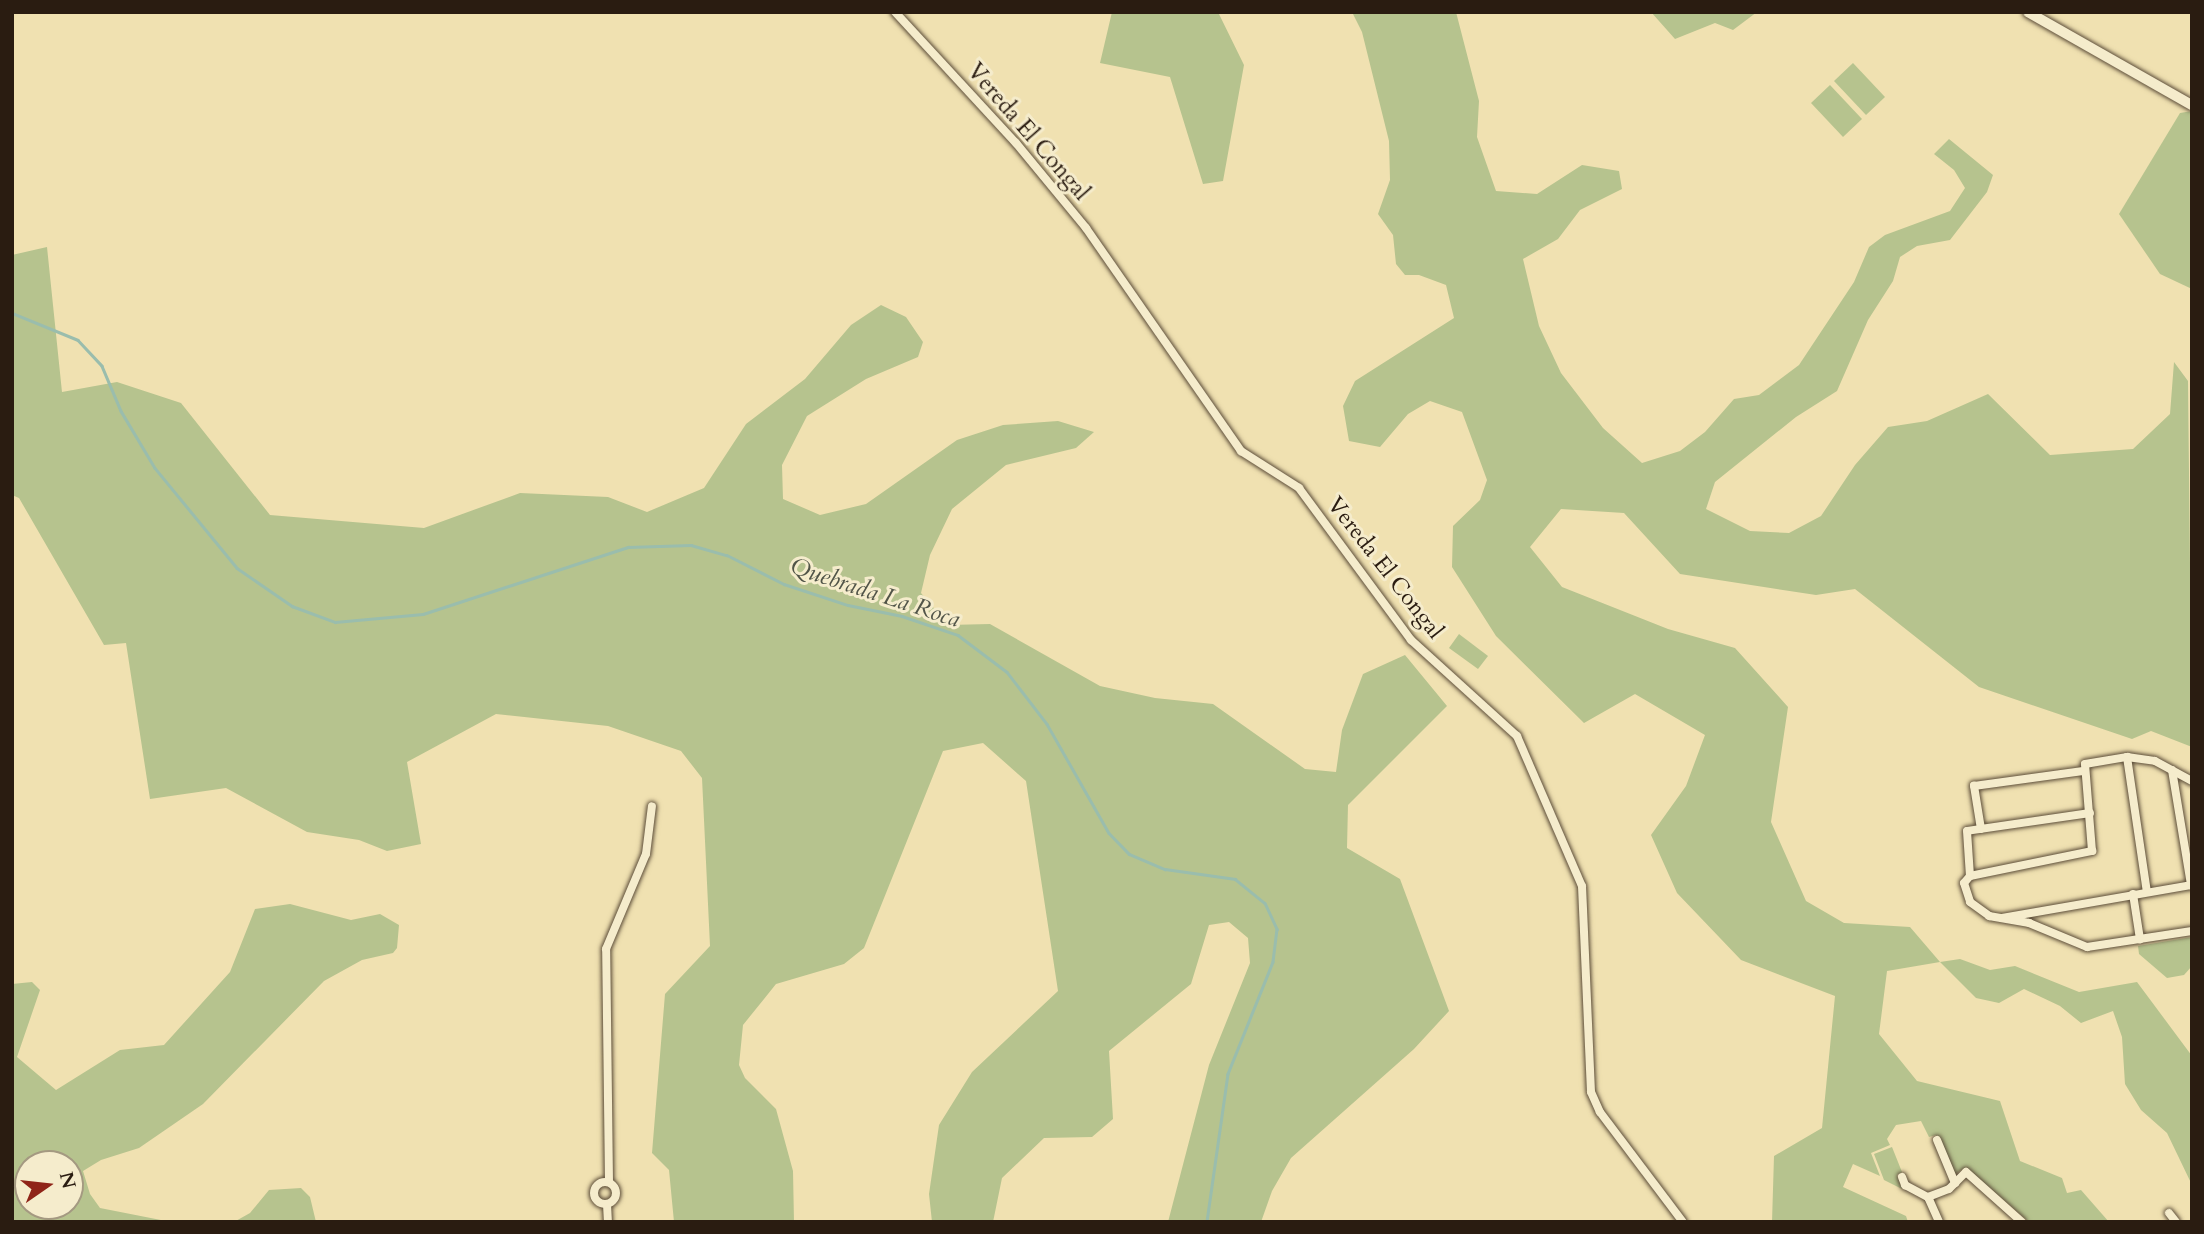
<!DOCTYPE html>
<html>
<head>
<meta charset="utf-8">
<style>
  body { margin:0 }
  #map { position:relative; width:2204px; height:1234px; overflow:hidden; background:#f0e1b1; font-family:Cardo,serif }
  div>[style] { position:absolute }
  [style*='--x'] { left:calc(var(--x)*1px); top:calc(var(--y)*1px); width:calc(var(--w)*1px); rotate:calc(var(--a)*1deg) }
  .green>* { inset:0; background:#b6c38e }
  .stream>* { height:2.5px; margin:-1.25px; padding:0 1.25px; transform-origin:1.25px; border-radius:1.25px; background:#9abdad }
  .roads { filter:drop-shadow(0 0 2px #5c4d39) drop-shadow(0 0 2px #5c4d39) }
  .minor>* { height:8px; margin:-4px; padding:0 4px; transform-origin:4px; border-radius:4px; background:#f5eccc }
  .minor>.ring { margin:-4px; padding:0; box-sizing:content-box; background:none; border:8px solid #f5eccc; border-radius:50% }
  .secondary>* { height:10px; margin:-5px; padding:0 5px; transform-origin:5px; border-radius:5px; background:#f5eccc }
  span { translate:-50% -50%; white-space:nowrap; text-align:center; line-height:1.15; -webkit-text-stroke:6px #f5eccc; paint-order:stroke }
  .street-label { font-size:23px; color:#2a1c11 }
  .water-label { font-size:24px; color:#515448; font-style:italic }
  .frame { position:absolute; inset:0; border:14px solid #2a1c11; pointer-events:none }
  .north { position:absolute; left:14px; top:1150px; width:70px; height:70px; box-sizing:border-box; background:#f5eccc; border:2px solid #a49981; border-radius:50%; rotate:76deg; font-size:19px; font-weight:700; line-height:28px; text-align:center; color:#2a1c11 }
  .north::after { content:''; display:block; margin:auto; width:24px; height:32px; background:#8f2418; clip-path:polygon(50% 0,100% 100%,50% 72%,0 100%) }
</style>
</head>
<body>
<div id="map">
  <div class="green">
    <i style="clip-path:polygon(1112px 12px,1218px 12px,1244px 65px,1223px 181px,1203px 184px,1170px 77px,1100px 63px)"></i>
    <i style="clip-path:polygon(1352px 12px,1456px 12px,1479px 101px,1477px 137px,1496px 191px,1537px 194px,1582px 165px,1619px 171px,1622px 189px,1580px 210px,1558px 239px,1523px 259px,1539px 326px,1561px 373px,1603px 428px,1642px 463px,1680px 451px,1705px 432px,1734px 399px,1759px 395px,1799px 365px,1854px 282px,1869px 247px,1885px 235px,1950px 211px,1965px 188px,1954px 170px,1934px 154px,1949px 139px,1993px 175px,1987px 192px,1950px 240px,1917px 246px,1900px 257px,1893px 281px,1868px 320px,1837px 391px,1796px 417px,1715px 482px,1706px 509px,1750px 531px,1789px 533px,1821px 516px,1855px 465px,1888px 427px,1927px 421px,1988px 394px,2050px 455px,2133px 449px,2170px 414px,2174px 362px,2188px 381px,2192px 747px,2151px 731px,2132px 739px,1979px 687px,1855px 589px,1816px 595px,1680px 574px,1624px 513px,1561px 509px,1530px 547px,1562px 587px,1668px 629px,1735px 648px,1788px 707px,1771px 822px,1806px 901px,1844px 923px,1910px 927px,1940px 962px,1960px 959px,1990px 970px,2015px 966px,2079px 992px,2137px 982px,2192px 1056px,2192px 1185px,2167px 1133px,2141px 1110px,2125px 1084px,2122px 1037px,2113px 1011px,2081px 1023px,2060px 1006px,2024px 989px,1999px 1003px,1976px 998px,1940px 962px,1887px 971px,1879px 1034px,1917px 1081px,2000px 1101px,2020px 1161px,2062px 1178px,2067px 1193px,2081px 1190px,2109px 1222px,2029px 1222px,1966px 1167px,1955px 1174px,1936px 1135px,1929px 1137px,1921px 1121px,1896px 1125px,1887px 1139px,1890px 1145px,1871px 1153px,1880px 1176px,1853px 1164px,1843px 1187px,1906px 1216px,1908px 1222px,1772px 1222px,1774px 1156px,1822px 1128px,1835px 996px,1741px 960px,1677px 893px,1651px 835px,1686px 786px,1705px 735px,1635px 694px,1584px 723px,1496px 636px,1452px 567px,1453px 526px,1480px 500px,1487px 480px,1462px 412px,1430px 401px,1408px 414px,1380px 447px,1349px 441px,1343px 406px,1355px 381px,1454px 318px,1446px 285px,1419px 275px,1405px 275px,1396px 264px,1393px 235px,1378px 214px,1390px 180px,1389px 141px,1362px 32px)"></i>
    <i style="clip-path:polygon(1651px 12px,1757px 12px,1733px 30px,1715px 23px,1675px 39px)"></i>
    <i style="clip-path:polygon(1853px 63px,1885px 97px,1866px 115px,1834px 81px)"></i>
    <i style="clip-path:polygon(1830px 85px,1862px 119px,1843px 137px,1811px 103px)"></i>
    <i style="clip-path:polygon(2192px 111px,2192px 289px,2160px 274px,2119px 214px,2180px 113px)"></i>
    <i style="clip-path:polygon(47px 247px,62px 392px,117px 382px,181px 403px,270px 515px,424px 528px,520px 493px,608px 497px,647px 512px,704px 488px,746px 424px,805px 379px,851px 325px,881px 305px,906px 317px,923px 342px,918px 357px,866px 379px,807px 416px,782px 465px,783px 499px,820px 515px,866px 504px,957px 440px,1003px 425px,1058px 421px,1094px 432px,1076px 448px,1006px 465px,952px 509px,930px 555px,921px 593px,948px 625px,990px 624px,1100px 686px,1155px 698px,1213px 704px,1305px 769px,1336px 772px,1342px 730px,1363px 674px,1405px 655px,1447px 706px,1348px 805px,1347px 848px,1400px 879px,1449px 1011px,1414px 1049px,1291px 1158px,1272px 1191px,1261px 1222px,1168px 1222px,1209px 1065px,1250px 963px,1248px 938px,1229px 922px,1209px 925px,1191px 984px,1109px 1051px,1113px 1119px,1092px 1137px,1044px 1138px,1002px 1178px,993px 1222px,932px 1222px,929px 1194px,939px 1125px,972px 1072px,1058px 991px,1026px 781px,983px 743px,943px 751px,864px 948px,844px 964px,776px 984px,743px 1025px,739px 1065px,745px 1078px,776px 1109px,793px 1171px,794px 1222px,674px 1222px,669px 1170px,652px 1153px,665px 994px,710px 946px,702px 778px,681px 751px,608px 726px,496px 714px,407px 762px,421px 844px,387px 851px,359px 840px,307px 832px,226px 788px,150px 799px,126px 643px,104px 645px,19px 498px,12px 495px,12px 255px)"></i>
    <i style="clip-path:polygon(1459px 634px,1488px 656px,1478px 669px,1449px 648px)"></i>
    <i style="clip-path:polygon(evenodd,290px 904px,351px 920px,380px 914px,399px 925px,397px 948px,393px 953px,362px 960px,324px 981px,203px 1104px,139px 1148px,101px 1160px,83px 1171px,90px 1194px,100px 1208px,171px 1222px,12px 1222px,12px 984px,32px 982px,40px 990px,17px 1057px,56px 1090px,120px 1050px,164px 1045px,230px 972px,255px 909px,290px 904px,28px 1164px,70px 1164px,70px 1206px,28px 1206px,28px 1164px)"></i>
    <i style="clip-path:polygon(2192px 937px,2192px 966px,2184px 975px,2167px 978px,2139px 954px,2138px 946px)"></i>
    <i style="clip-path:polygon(1892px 1147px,1902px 1172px,1897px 1175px,1902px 1189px,1884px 1180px,1874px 1154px)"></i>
    <i style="clip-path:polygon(301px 1188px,310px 1197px,316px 1222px,234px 1222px,250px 1213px,269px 1190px)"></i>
  </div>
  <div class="stream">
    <i style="--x:12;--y:313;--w:71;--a:22.2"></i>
    <i style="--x:78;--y:340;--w:35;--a:47"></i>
    <i style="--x:102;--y:366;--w:49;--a:67.1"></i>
    <i style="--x:121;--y:411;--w:66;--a:59.2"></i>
    <i style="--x:155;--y:468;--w:129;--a:50.6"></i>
    <i style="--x:237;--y:568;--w:67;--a:34.6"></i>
    <i style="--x:292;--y:606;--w:46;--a:20.4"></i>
    <i style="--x:335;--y:622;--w:88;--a:-5.2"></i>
    <i style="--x:423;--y:614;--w:216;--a:-18.1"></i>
    <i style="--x:628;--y:547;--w:63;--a:-1.8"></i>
    <i style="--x:691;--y:545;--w:37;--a:16"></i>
    <i style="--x:727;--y:555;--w:64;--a:27"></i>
    <i style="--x:784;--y:584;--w:67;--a:18.2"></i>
    <i style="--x:848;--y:605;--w:55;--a:11.5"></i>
    <i style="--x:902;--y:616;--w:59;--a:18.7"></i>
    <i style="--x:958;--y:635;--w:61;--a:37.1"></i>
    <i style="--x:1007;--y:672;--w:66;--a:52.4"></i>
    <i style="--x:1047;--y:724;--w:125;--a:60.4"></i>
    <i style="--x:1109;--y:833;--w:29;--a:46"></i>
    <i style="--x:1129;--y:854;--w:39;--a:23"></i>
    <i style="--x:1165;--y:869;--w:71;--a:8.1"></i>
    <i style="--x:1235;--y:879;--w:38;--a:39"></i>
    <i style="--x:1265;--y:903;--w:29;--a:65"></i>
    <i style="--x:1277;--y:929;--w:33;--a:97"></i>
    <i style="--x:1273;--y:962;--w:121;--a:111.9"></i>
    <i style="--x:1228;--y:1074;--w:149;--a:98.1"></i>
  </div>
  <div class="roads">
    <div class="minor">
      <i style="--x:895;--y:12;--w:178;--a:47.3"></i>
      <i style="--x:1016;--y:143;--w:110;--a:50.5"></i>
      <i style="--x:1086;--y:228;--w:272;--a:55.2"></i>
      <i style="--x:1241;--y:451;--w:69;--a:32.5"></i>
      <i style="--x:1299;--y:488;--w:189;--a:53.6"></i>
      <i style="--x:1411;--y:640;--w:143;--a:42.2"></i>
      <i style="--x:1517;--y:736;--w:163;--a:66.6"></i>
      <i style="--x:1582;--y:886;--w:206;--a:87.5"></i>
      <i style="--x:1591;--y:1092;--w:22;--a:66"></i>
      <i style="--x:1600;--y:1112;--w:138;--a:53"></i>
      <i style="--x:2127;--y:757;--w:136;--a:81.6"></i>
      <i style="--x:2172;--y:770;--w:117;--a:80.6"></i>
      <i style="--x:2090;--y:813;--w:124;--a:171.7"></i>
      <i style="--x:1967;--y:831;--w:45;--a:86.2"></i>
      <i style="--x:1970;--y:876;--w:9;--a:131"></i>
      <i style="--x:1964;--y:883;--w:20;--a:72"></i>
      <i style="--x:1970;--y:902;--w:24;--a:36"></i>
      <i style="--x:1989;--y:916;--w:41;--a:9.9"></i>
      <i style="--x:2029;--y:923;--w:63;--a:22.5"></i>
      <i style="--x:2087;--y:947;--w:106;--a:-8.7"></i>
      <i style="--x:1981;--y:829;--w:44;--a:-99.2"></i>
      <i style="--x:1974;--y:786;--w:110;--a:-7.8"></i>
      <i style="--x:1970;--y:876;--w:125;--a:-11.6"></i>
      <i style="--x:2092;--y:851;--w:87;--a:-94.6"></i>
      <i style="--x:2085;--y:764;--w:43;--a:-9.5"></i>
      <i style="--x:2127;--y:757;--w:28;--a:8"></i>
      <i style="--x:2155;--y:761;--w:42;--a:28.4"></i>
      <i style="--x:2133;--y:894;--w:46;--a:81.2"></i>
      <i style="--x:2002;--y:918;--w:193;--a:-9.9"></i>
      <i style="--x:1937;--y:1140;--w:47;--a:67.3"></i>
      <i style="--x:1902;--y:1177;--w:9;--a:69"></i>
      <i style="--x:1905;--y:1185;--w:26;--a:28"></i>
      <i style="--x:1928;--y:1197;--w:22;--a:-21"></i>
      <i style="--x:1949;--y:1189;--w:24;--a:-45"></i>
      <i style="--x:1966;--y:1172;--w:75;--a:41.8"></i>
      <i class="ring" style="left:594px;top:1182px;width:14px;height:14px"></i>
      <i style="--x:609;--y:1182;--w:233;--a:-90.7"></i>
      <i style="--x:606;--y:949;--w:103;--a:-67.2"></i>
      <i style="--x:646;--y:854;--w:48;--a:-82.9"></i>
      <i style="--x:1928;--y:1197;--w:27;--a:66"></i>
      <i style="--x:607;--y:1204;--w:18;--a:87"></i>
      <i style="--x:2169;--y:1213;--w:11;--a:52"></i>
    </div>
    <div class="secondary">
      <i style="--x:2028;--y:12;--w:189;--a:29.6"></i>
    </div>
  </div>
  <div class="street-label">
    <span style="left:1028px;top:132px;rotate:49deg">Vereda El Congal</span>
    <span style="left:1385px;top:568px;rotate:52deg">Vereda El Congal</span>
  </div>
  <div class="water-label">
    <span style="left:875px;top:593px;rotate:18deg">Quebrada La Roca</span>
  </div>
  <div class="frame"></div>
  <div class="north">N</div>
</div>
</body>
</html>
